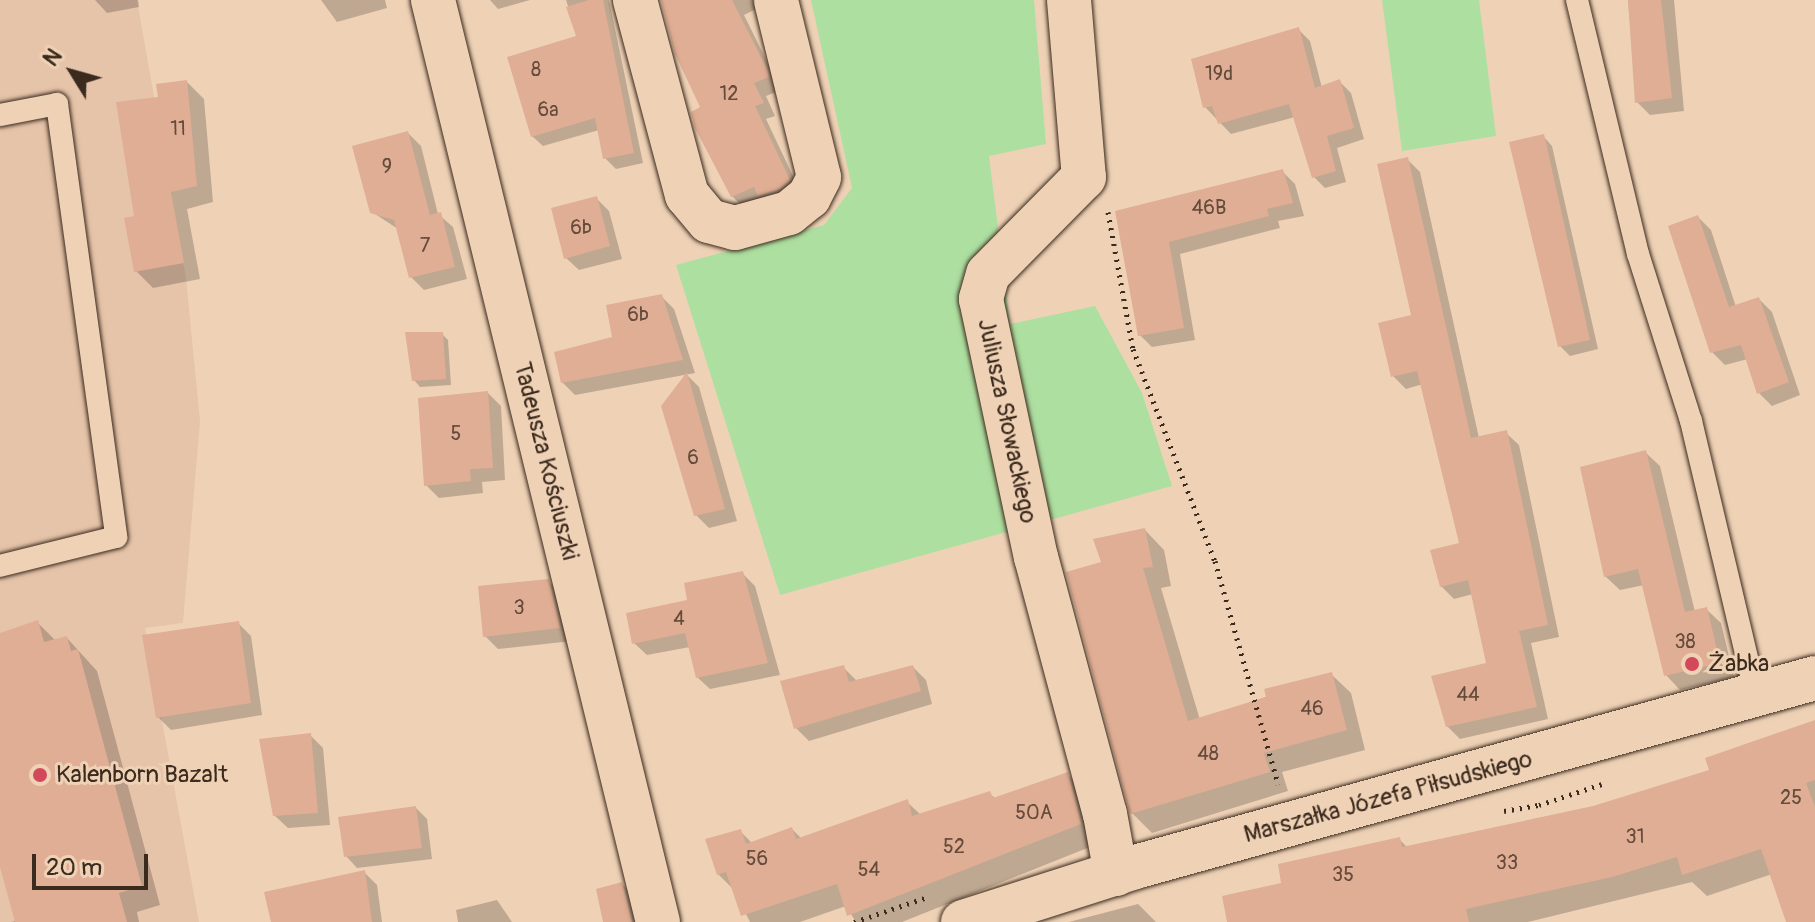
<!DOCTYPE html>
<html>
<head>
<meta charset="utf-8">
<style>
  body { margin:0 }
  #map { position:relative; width:1815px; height:922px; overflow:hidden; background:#efd2b6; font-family:Pangolin,sans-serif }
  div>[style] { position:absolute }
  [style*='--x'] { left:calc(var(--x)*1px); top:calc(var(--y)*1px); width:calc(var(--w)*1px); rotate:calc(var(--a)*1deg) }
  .built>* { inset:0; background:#e6c4a9 }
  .green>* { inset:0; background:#addfa0 }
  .shadow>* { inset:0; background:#0003 }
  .building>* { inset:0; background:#e0ae94 }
  .path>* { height:5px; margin-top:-2.5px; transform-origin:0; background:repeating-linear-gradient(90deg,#3b2a1e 0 2px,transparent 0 8px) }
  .roads { filter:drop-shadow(0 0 2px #3b2a1e) drop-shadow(0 0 2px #3b2a1e) }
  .lane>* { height:22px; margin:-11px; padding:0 11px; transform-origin:11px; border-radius:11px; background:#efd2b6 }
  .street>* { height:44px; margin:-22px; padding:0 22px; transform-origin:22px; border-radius:22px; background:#efd2b6 }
  .dots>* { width:22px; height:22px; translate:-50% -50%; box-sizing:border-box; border:4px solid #efd2b6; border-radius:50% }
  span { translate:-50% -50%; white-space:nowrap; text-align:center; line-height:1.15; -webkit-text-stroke:6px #efd2b6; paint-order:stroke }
  .number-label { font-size:20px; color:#644b3c }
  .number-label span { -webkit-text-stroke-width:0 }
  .street-label { font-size:24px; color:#3b2a1e }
  .poi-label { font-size:24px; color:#3b2a1e }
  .left { translate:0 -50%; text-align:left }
  .north { position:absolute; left:32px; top:32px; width:80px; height:80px; -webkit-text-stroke:6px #efd2b6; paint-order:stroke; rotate:307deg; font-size:22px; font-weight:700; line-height:32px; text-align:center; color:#3b2a1e }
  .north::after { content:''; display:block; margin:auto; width:28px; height:36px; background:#3b2a1e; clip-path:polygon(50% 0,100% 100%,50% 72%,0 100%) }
  .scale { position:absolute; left:32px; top:854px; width:116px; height:36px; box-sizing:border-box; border:4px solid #3b2a1e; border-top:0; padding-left:10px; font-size:24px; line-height:28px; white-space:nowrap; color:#3b2a1e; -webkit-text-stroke:6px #efd2b6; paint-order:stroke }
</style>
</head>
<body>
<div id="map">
  <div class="built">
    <i style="clip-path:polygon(0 0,137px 0,186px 278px,200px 421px,183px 623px,145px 628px,199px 922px,0 922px)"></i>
  </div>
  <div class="green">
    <i style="clip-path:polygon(811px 0,1034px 0,1046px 144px,989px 156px,1010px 324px,1095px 306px,1142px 393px,1172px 486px,780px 595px,676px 265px,824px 225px,852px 188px)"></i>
    <i style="clip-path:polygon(1382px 0,1479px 0,1496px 136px,1402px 151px)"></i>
  </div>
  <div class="shadow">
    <i style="clip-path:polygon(95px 0,138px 0,139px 7px,107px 13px)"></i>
    <i style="clip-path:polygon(321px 0,385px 0,387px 8px,337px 22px)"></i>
    <i style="clip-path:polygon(490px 0,530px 0,498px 9px)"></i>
    <i style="clip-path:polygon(566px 0,609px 0,643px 163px,616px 169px,605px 158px,599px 130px,543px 146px,532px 136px,578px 37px)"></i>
    <i style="clip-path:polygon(671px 0,754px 0,758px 8px,744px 15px,781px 90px,766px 96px,775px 116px,766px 119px,801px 193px,745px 209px,732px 196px)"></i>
    <i style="clip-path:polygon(1628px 0,1674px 0,1684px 111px,1650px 115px,1637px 102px)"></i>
    <i style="clip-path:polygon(1298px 29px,1310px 41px,1322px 88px,1340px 82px,1351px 93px,1364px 139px,1337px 148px,1346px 182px,1325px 188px,1314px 177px,1295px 117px,1231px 134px,1205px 107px)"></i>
    <i style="clip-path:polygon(187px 82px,204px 99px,213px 202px,187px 209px,200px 279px,153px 288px,136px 271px,136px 217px,160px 99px)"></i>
    <i style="clip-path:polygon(408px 133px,421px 146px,438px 214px,453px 227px,467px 279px,424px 290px,411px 277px,398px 229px,372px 212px)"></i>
    <i style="clip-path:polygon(1543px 136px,1552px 146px,1598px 349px,1570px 356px,1560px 346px)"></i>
    <i style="clip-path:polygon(1407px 159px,1420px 172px,1479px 438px,1506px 433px,1519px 445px,1559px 637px,1531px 643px,1548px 719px,1460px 739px,1447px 726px,1488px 664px,1473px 594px,1454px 599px,1441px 586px,1462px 544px,1423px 384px,1406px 389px,1393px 376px,1413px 316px)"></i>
    <i style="clip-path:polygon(1282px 171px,1295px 184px,1304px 216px,1278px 221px,1280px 228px,1180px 254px,1195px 340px,1152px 347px,1140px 335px,1118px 212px)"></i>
    <i style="clip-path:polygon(596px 198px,609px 211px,622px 259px,579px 270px,566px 258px)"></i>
    <i style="clip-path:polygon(1698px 217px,1711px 230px,1736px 307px,1759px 299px,1772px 312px,1800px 395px,1772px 406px,1759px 393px,1748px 359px,1725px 365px,1712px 352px)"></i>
    <i style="clip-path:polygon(661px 296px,674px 309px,695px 373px,575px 395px,562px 382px)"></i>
    <i style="clip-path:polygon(442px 334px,448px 340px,451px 385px,420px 387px,414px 380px)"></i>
    <i style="clip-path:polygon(687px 375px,699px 387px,737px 521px,709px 528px,696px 515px)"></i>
    <i style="clip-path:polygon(488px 393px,501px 406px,505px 480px,482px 482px,483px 493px,439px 498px,426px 485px)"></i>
    <i style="clip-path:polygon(1645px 452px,1660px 466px,1695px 612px,1706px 609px,1721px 623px,1734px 677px,1680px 690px,1666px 675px,1644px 585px,1620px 590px,1605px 576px)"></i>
    <i style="clip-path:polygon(1145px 530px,1164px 550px,1171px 586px,1161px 588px,1200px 720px,1331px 674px,1351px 693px,1365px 750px,1282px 772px,1288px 791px,1152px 833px,1132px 813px,1103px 564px)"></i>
    <i style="clip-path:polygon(742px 573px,755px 586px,780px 675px,710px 689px,697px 677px,690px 647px,647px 655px,634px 643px,689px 602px)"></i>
    <i style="clip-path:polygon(548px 581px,561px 594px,572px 641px,498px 649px,485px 636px)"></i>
    <i style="clip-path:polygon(38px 623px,56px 641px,67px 638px,97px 671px,160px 905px,137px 912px,139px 922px,12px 922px,17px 920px,0 859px,0 635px)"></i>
    <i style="clip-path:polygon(238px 623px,251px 636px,262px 715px,171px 730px,158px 717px)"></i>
    <i style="clip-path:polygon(843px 667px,856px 680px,913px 667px,926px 680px,932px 704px,809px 741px,796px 728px)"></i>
    <i style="clip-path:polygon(1815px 722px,1815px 922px,1789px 922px,1772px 874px,1707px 896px,1692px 882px,1528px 922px,1229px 922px,1284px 885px,1399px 839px,1408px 848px,1593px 808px,1712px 771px)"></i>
    <i style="clip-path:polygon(310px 735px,323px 748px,330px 825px,288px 828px,274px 815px)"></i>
    <i style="clip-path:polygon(1067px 774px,1087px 794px,1100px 843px,902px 922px,856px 922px,846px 906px,800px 922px,750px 922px,734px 890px,718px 874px,740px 831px,753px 844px,792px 829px,802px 839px,907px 802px,921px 815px,989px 793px,996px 799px)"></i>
    <i style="clip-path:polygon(416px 808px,427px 819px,432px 859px,357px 868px,346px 856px)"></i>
    <i style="clip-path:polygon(364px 872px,377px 885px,382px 922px,273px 922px)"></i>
    <i style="clip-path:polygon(622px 884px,635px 897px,643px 922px,605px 922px)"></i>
    <i style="clip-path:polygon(497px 900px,512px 922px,458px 922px,456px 910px)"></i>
    <i style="clip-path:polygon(1138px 904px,1156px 922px,1069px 922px)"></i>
  </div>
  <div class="building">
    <i style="clip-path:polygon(589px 0,603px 0,634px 153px,603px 159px,595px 118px,531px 137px,507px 57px,576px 36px,566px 7px)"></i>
    <i style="clip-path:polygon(661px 0,732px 0,768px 71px,769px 77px,754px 83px,764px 103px,755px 106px,790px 180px,781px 188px,758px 196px,754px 187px,731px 197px,695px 128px,691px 112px,700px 107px,675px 54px)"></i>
    <i style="clip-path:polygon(1628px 0,1661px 0,1672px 98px,1635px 103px)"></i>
    <i style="clip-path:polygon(1299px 27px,1315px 88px,1340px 79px,1354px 128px,1327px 136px,1336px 171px,1312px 178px,1289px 104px,1218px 124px,1212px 106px,1203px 108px,1191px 59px)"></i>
    <i style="clip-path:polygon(187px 80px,197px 186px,171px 192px,184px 263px,134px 272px,124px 218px,134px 216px,116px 102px,158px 97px,156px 84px)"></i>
    <i style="clip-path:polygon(408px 131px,430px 215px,441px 212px,455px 267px,409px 278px,394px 220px,370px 213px,352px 146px)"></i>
    <i style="clip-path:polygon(1544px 134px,1590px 340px,1558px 347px,1509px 142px)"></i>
    <i style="clip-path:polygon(1408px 157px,1471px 438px,1507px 430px,1548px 625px,1519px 631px,1537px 707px,1446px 727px,1431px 676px,1486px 663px,1468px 580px,1440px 587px,1430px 550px,1459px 543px,1417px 371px,1391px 377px,1378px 323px,1411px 315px,1377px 164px)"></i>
    <i style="clip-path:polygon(1283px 169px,1293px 203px,1267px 209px,1269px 216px,1169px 242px,1184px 328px,1138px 336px,1115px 211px)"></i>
    <i style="clip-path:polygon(597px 196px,610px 246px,564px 259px,551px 208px)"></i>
    <i style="clip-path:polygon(1698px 215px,1729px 307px,1759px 297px,1789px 382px,1757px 394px,1741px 345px,1710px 353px,1668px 226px)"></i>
    <i style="clip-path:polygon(662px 294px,683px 360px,561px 383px,554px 352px,612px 337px,606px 305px)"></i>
    <i style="clip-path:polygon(405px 332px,443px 332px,446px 379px,412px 381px)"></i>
    <i style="clip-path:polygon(687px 372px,725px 509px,694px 516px,661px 406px)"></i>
    <i style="clip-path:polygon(488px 391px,493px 468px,470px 469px,471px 481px,424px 486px,418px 398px)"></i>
    <i style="clip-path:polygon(1646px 450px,1685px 612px,1707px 607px,1720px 663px,1664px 676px,1638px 569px,1604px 577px,1580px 467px)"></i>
    <i style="clip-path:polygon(1145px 528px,1153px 567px,1143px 568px,1188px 721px,1266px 697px,1264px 689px,1332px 672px,1347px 730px,1264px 753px,1270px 772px,1130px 814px,1066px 572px,1101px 562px,1093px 539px)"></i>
    <i style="clip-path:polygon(743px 571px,768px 663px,696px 678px,685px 633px,632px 644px,626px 613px,687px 600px,684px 583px)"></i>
    <i style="clip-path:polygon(549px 579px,560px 628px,483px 637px,478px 586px)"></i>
    <i style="clip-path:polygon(38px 620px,44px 642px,67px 636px,71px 651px,78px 649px,142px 886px,119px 893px,127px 922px,15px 922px,0 867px,0 633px)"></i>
    <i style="clip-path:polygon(239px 621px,251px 703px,156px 718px,142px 635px)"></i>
    <i style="clip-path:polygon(844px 665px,849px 682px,913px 665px,921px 691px,794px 729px,780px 681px)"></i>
    <i style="clip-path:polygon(1815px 720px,1815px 780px,1806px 783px,1815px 807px,1815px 922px,1786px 922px,1761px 849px,1682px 875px,1677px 857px,1612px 877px,1466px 909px,1469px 922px,1227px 922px,1222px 896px,1281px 883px,1278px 864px,1400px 837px,1402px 847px,1593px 806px,1709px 770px,1705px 758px)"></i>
    <i style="clip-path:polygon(311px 733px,318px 813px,273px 816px,259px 739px)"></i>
    <i style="clip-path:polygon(1068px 772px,1081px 824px,847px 916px,837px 884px,741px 916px,726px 872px,717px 875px,705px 839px,741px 829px,746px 844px,792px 827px,796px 839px,908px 799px,912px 816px,990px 791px,993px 798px)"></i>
    <i style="clip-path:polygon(416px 806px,422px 848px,344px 857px,338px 817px)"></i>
    <i style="clip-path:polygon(365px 870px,372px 922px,271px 922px,264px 892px)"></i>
    <i style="clip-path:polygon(622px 882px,632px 922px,603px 922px,596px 889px)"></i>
  </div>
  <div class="path">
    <i style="--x:1108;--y:212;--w:139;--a:79.7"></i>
    <i style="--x:1133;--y:349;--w:227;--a:68.9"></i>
    <i style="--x:1215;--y:561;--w:232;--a:74.2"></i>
    <i style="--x:1504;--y:811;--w:36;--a:-10"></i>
    <i style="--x:1539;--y:805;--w:66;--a:-18.4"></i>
    <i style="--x:854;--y:922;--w:78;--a:-18.7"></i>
  </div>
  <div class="roads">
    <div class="lane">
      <i style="--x:1577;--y:0;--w:261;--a:76.5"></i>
      <i style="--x:1638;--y:254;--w:175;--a:72.4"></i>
      <i style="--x:1691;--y:421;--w:284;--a:76.7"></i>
      <i style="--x:0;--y:115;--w:58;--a:-10.9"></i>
      <i style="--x:57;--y:104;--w:437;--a:82.2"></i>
      <i style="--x:116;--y:537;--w:120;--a:166"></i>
    </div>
    <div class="street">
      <i style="--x:433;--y:0;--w:949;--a:76.29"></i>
      <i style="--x:635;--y:0;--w:202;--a:75.1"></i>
      <i style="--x:687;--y:195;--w:34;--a:50"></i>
      <i style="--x:709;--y:221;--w:27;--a:15"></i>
      <i style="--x:735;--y:228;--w:56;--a:-15.5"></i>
      <i style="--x:789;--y:213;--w:26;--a:-39"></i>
      <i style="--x:809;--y:197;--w:22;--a:-63"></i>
      <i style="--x:819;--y:177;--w:182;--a:-103.7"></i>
      <i style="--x:1069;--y:0;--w:178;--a:85.2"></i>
      <i style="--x:1084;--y:177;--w:136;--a:134.7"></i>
      <i style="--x:988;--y:274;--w:26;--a:106"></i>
      <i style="--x:981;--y:299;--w:264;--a:78"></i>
      <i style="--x:1036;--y:557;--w:266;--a:75"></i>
      <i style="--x:1105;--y:814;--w:61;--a:79.6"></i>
      <i style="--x:963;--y:922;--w:181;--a:-17.7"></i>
      <i style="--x:1135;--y:867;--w:706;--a:-15.53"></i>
    </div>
  </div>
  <div class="dots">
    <i style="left:1692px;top:664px;background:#d1495b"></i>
    <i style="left:40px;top:775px;background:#d1495b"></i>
  </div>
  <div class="number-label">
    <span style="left:536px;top:69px">8</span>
    <span style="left:1219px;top:73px">19d</span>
    <span style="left:729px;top:93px">12</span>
    <span style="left:548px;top:109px">6a</span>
    <span style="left:178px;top:128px">11</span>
    <span style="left:387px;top:166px">9</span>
    <span style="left:1209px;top:207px">46B</span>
    <span style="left:581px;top:227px">6b</span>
    <span style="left:425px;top:245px">7</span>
    <span style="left:638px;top:314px">6b</span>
    <span style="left:456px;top:433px">5</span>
    <span style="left:693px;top:457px">6</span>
    <span style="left:519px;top:607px">3</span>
    <span style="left:679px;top:618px">4</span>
    <span style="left:1685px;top:641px">38</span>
    <span style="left:1468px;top:694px">44</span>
    <span style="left:1312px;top:708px">46</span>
    <span style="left:1208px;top:753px">48</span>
    <span style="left:1791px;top:797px">25</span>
    <span style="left:1034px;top:812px">50A</span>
    <span style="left:1635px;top:836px">31</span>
    <span style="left:954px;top:846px">52</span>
    <span style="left:757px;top:858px">56</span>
    <span style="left:1507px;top:862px">33</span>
    <span style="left:869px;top:869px">54</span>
    <span style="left:1343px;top:874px">35</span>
  </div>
  <div class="street-label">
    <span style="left:1007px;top:421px;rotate:78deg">Juliusza Słowackiego</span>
    <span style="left:546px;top:461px;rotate:76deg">Tadeusza Kościuszki</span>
    <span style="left:1388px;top:797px;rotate:-15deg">Marszałka Józefa Piłsudskiego</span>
  </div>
  <div class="poi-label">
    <span class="left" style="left:1708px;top:664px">Żabka</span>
    <span class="left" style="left:56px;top:775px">Kalenborn Bazalt</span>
  </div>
  <div class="north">N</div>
  <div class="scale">20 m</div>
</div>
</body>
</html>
